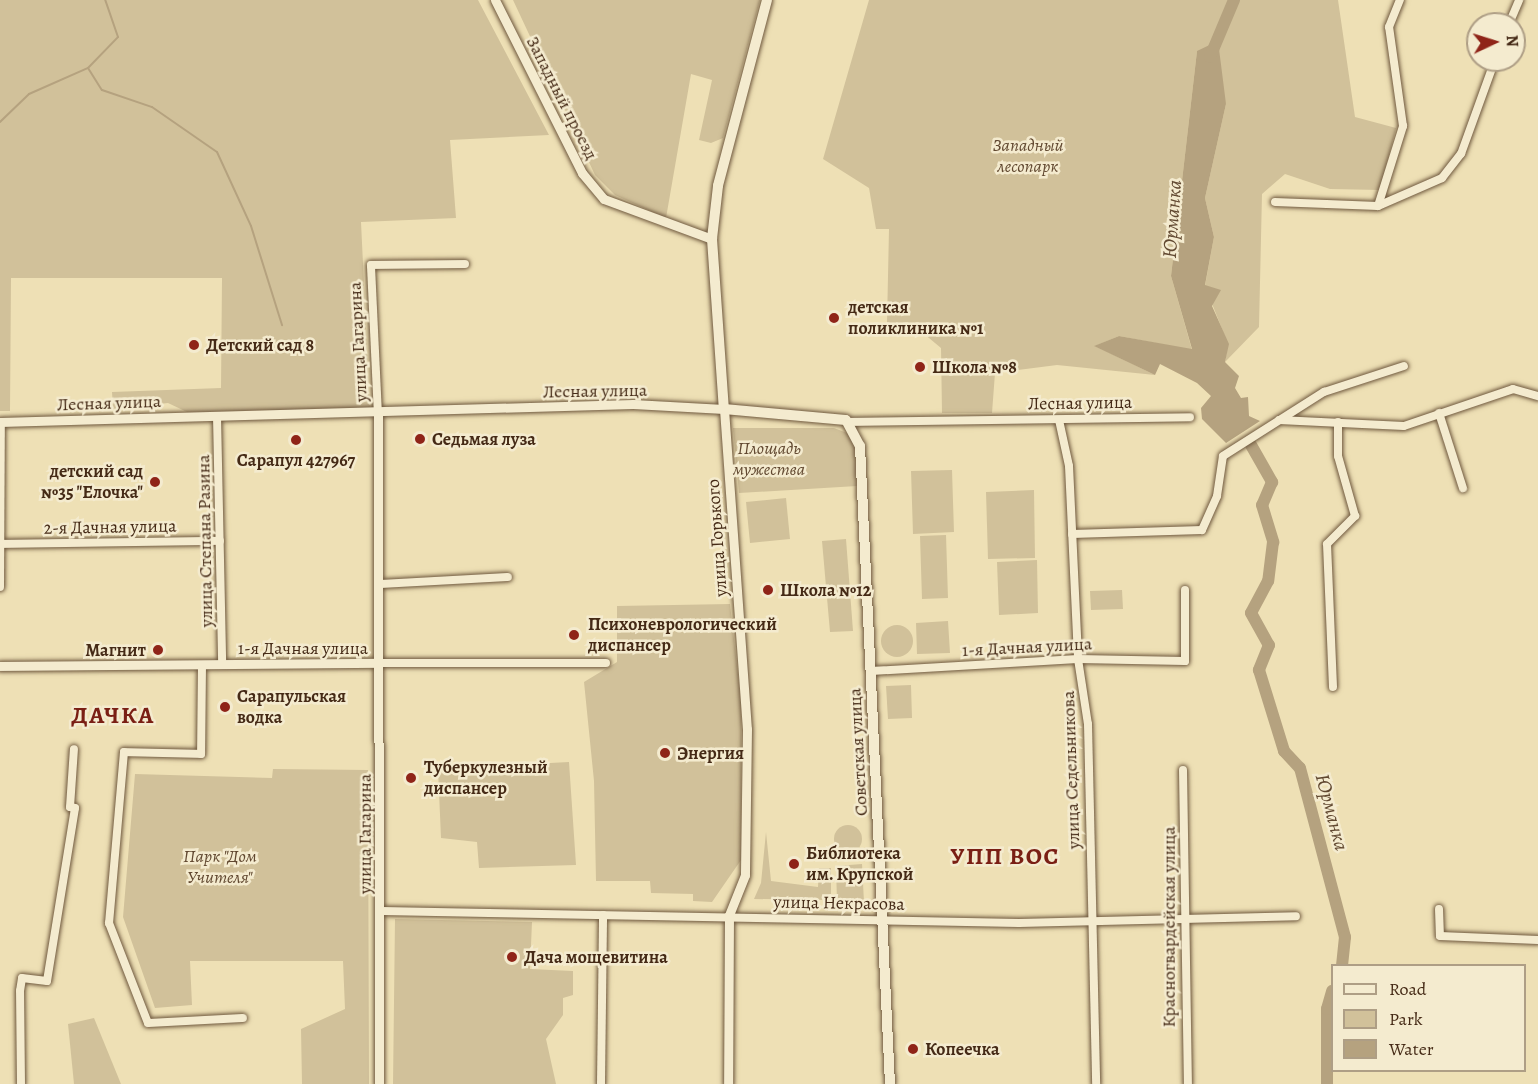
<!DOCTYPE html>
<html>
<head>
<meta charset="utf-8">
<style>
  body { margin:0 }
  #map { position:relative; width:1538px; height:1084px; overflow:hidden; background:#eee0b5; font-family:Alegreya,serif }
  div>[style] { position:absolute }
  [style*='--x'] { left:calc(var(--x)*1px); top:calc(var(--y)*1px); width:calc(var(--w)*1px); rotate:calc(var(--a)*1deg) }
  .green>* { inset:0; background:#d1c19a }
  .round { border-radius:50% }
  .water>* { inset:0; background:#b5a27f }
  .stream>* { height:2px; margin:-1px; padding:0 1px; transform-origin:1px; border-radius:1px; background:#b5a27f }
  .river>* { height:12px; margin:-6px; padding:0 6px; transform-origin:6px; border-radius:6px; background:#b5a27f }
  .roads { filter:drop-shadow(0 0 2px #6f583e) drop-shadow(0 0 2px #6f583e) }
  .minor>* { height:8px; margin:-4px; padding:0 4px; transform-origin:4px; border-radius:4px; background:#f4ebcf }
  .tertiary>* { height:9px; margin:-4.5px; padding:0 4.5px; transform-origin:4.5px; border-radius:4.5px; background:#f4ebcf }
  .secondary>* { height:10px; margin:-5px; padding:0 5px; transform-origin:5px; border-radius:5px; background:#f4ebcf }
  .dots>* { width:16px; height:16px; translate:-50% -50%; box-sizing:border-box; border:3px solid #f4ebcf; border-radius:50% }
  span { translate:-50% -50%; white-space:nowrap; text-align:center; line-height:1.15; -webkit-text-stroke:5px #f4ebcf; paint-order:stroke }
  .street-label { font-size:18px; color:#452a16 }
  .park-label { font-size:18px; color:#614830; font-style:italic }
  .poi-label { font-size:18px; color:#452a16; font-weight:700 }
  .left { translate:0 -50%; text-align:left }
  .right { translate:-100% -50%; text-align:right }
  .water-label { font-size:20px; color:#614830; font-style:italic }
  .district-label { font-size:24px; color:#7a1f14; font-weight:700; letter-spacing:1.5px }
  .legend { position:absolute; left:1331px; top:964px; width:195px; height:108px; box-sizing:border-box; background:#f4ebcf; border:2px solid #ae9e85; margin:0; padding:8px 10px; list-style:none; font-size:18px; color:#452a16 }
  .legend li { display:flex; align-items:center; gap:12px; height:30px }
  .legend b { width:30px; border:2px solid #ae9e85 }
  .north { position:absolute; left:1466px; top:12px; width:60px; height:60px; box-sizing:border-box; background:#f4ebcf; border:2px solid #ae9e85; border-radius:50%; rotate:86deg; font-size:16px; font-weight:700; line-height:24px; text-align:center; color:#452a16 }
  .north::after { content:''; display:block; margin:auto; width:21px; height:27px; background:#8f2418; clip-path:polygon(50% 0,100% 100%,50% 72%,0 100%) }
</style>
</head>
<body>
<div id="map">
  <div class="green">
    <i style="clip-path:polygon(0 0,478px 0,549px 135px,450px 140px,456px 218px,361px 222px,370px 410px,187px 412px,168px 403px,113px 409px,112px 392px,221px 388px,222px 278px,11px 278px,10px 411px,0 411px)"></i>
    <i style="clip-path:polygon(513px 0,760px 0,723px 138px,711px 143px,699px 140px,712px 80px,691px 74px,666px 218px,615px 195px,595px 175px)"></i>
    <i style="clip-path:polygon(869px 0,1338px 0,1355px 117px,1396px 128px,1380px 190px,1330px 189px,1285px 174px,1262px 194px,1259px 327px,1225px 362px,1228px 344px,1205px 286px,1214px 237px,1205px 198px,1226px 104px,1197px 51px,1171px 276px,1192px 350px,1119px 336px,1095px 346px,1155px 375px,1057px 365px,995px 373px,992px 413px,942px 413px,941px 348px,923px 333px,922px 325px,887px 323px,889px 229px,876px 229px,869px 188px,823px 159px)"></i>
    <i style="clip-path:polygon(733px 428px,834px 428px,847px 433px,855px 445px,857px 486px,739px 493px)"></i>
    <i style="clip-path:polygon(952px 470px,954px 532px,913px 534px,911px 471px)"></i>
    <i style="clip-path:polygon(1034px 490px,1035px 558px,988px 559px,986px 492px)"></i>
    <i style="clip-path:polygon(786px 498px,790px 539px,750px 543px,746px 502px)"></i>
    <i style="clip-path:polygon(946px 535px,948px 598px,922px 599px,920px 536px)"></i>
    <i style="clip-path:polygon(846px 539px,853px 631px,830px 632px,822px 541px)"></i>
    <i style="clip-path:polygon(1037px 560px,1038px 613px,999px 615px,997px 562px)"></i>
    <i style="clip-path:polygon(1122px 590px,1123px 609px,1091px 610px,1090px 591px)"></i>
    <i style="clip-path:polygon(730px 604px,741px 701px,741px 860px,712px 902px,693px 901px,693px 894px,651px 893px,650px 881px,596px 881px,594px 781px,584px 682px,617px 662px,617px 606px)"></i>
    <i style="clip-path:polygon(948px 621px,950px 653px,917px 654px,916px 623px)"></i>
    <i class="round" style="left:881px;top:625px;width:32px;height:32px"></i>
    <i style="clip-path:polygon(911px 685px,912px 718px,888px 719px,886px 686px)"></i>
    <i style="clip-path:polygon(569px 762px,576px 865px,479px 868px,477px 842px,441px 838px,438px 769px)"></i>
    <i style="clip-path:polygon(273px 769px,368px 770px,369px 1084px,302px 1084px,301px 1029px,345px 1009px,343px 961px,190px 961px,192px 1005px,155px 1008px,123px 917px,135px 774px,272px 778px)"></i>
    <i class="round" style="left:834px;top:825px;width:28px;height:28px"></i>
    <i style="clip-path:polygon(766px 832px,771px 881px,818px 887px,819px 868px,831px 868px,831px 900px,754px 899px,761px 883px)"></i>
    <i style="clip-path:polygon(862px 864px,864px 902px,837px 903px,836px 866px)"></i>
    <i style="clip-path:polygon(395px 919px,532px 922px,530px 969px,573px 971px,573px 995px,563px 998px,563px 1015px,546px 1039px,556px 1084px,393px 1084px)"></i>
    <i style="clip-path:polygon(94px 1018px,121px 1084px,74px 1084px,68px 1024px)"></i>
  </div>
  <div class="water">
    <i style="clip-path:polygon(1218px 41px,1226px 104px,1205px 198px,1214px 237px,1205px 285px,1221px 290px,1212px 306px,1229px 344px,1225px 362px,1239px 376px,1235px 388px,1241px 398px,1248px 397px,1249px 416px,1260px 421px,1226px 443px,1202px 419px,1201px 408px,1211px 396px,1197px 383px,1160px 364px,1155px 375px,1094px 346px,1119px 336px,1192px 349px,1171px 276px,1197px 51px)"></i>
  </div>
  <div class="stream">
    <i style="--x:88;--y:68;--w:26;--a:58"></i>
    <i style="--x:102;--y:90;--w:53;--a:18.8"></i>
    <i style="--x:152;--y:107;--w:79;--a:34.7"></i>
    <i style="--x:217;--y:152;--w:81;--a:65.3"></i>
    <i style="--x:251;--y:226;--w:104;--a:72.6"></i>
    <i style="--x:0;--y:122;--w:40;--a:-44"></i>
    <i style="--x:29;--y:94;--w:64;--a:-23.8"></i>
    <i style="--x:88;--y:68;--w:43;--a:-45.9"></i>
    <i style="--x:118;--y:37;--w:39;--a:-109"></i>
  </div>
  <div class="river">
    <i style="--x:1210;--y:57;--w:62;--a:-67.2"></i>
    <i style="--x:1251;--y:445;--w:43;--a:60.4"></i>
    <i style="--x:1272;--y:482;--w:25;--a:113"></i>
    <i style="--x:1262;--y:505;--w:39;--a:73"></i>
    <i style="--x:1273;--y:542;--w:39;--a:97"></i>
    <i style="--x:1268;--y:581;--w:36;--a:118"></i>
    <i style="--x:1251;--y:613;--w:37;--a:61"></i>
    <i style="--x:1269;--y:645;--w:27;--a:112"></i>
    <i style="--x:1259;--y:670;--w:85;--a:72.8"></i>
    <i style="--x:1284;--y:751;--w:23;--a:47"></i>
    <i style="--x:1300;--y:768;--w:175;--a:75.1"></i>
    <i style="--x:1345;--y:937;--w:29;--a:96"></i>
    <i style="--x:1327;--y:1084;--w:75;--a:-90"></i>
    <i style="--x:1327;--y:1009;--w:19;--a:-74"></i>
  </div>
  <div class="roads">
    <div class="minor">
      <i style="--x:1509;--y:24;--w:26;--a:-67"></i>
      <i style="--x:1275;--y:202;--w:103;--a:2.2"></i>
      <i style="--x:1378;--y:206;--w:70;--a:-23.6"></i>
      <i style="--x:1442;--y:178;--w:31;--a:-52"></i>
      <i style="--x:1461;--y:154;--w:100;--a:-70.1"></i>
      <i style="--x:1378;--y:206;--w:84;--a:-72.6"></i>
      <i style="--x:1403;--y:126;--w:100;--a:-98"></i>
      <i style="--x:1389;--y:27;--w:29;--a:-68"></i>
      <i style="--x:1439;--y:413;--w:79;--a:72.3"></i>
      <i style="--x:378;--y:415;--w:150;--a:-92.7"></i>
      <i style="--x:371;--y:265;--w:94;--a:-0.6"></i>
      <i style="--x:217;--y:416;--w:249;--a:88.8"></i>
      <i style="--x:1059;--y:420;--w:47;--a:77.7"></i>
      <i style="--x:1069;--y:466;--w:193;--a:87.3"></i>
      <i style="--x:1078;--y:659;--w:66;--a:81.3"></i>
      <i style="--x:1088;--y:724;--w:360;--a:88.7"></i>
      <i style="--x:1279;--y:420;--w:125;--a:2.7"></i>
      <i style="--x:1404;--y:426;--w:115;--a:-18.7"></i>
      <i style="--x:1513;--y:389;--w:26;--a:16"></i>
      <i style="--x:849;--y:422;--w:341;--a:-0.8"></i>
      <i style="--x:1072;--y:534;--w:130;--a:-1.8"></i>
      <i style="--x:1202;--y:530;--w:37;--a:-66"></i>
      <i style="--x:1217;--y:496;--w:40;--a:-81.5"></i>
      <i style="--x:1223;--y:456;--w:120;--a:-32.4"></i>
      <i style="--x:1324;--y:392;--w:84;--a:-18"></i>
      <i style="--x:0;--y:544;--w:220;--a:-0.8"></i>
      <i style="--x:380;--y:584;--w:128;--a:-3.1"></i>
      <i style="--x:0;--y:587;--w:165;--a:-89.7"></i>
      <i style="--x:380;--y:663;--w:226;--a:0"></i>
      <i style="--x:202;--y:665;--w:89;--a:90.6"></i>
      <i style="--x:201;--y:754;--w:77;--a:-178.5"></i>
      <i style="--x:124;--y:752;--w:172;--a:95"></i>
      <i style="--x:109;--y:923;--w:107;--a:68.7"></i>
      <i style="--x:148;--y:1023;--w:95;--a:-3"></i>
      <i style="--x:871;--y:671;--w:207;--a:-3.3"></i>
      <i style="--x:1078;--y:659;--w:107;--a:1.1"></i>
      <i style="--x:1185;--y:661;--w:71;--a:-90"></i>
      <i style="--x:1333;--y:687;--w:143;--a:-92.4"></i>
      <i style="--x:1327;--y:544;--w:40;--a:-45"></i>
      <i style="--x:1355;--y:516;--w:62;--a:-105.8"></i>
      <i style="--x:1338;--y:456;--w:34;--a:-90"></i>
      <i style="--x:1183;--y:770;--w:314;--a:89.1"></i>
      <i style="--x:1439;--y:909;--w:27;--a:88"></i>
      <i style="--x:1440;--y:936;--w:98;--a:2.3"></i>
      <i style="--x:382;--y:911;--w:637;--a:1.08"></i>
      <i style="--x:1019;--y:923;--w:277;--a:-1.4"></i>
      <i style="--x:21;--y:1084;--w:93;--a:-90.6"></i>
      <i style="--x:20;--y:991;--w:13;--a:-81"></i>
      <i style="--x:22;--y:978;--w:25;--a:7"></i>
      <i style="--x:47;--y:981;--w:175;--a:-80.8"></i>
      <i style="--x:75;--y:808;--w:5;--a:-169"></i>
      <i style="--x:70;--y:807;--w:58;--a:-86.1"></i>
      <i style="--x:601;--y:1084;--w:169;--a:-89.3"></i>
    </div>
    <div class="tertiary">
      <i style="--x:495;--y:0;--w:194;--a:63.3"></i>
      <i style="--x:582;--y:173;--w:34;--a:50"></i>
      <i style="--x:604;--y:199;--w:115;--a:20.3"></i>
      <i style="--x:378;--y:415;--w:669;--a:89.91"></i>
      <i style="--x:0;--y:422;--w:633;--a:-1.63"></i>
      <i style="--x:633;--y:404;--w:91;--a:3.1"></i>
      <i style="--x:724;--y:409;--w:321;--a:85.9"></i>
      <i style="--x:747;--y:729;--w:146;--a:90.8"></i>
      <i style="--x:745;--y:875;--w:43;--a:111.8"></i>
      <i style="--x:729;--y:915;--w:169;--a:90.3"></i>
      <i style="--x:0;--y:666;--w:380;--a:-0.5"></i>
    </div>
    <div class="secondary">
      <i style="--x:767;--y:0;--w:192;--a:104.8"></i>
      <i style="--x:718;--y:186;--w:53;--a:96.5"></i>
      <i style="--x:712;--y:239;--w:170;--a:86"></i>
      <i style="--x:724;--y:409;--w:122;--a:5.2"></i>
      <i style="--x:846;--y:420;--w:30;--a:62"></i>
      <i style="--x:860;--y:446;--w:639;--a:87.31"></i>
    </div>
  </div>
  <div class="dots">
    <i style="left:834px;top:318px;background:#8f2418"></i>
    <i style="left:194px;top:345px;background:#8f2418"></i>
    <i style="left:920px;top:367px;background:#8f2418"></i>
    <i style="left:420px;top:439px;background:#8f2418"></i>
    <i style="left:296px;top:440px;background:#8f2418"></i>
    <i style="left:155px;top:482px;background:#8f2418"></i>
    <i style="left:768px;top:590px;background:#8f2418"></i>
    <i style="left:574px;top:635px;background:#8f2418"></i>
    <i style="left:158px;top:650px;background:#8f2418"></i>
    <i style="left:225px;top:707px;background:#8f2418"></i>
    <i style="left:665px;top:753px;background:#8f2418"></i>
    <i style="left:411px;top:778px;background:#8f2418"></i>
    <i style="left:794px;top:864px;background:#8f2418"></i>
    <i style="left:512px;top:957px;background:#8f2418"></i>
    <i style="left:913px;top:1049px;background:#8f2418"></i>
  </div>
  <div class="street-label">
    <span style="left:562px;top:98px;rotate:63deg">Западный проезд</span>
    <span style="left:358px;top:342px;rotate:-93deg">улица Гагарина</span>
    <span style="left:595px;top:391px;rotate:-1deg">Лесная улица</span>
    <span style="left:109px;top:403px;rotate:-2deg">Лесная улица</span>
    <span style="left:1080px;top:403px;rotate:-1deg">Лесная улица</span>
    <span style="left:110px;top:527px;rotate:-1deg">2-я Дачная улица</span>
    <span style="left:717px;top:538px;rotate:-94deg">улица Горького</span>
    <span style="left:205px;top:541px;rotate:-91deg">улица Степана Разина</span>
    <span style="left:1027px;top:647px;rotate:-3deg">1-я Дачная улица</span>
    <span style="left:303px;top:648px">1-я Дачная улица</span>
    <span style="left:858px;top:752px;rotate:-93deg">Советская улица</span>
    <span style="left:1071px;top:770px;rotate:-92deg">улица Седельникова</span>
    <span style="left:365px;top:834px;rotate:-90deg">улица Гагарина</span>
    <span style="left:839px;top:903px;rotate:1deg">улица Некрасова</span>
    <span style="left:1169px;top:927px;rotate:-90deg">Красногвардейская улица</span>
  </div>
  <div class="park-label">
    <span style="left:1028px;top:156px">Западный<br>лесопарк</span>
    <span style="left:769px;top:459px">Площадь<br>мужества</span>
    <span style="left:220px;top:867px">Парк "Дом<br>Учителя"</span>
  </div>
  <div class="poi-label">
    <span class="left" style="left:848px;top:318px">детская<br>поликлиника №1</span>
    <span class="left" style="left:206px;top:345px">Детский сад 8</span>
    <span class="left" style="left:932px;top:367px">Школа №8</span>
    <span class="left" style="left:432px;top:439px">Седьмая луза</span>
    <span style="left:296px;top:460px">Сарапул 427967</span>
    <span class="right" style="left:143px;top:482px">детский сад<br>№35 "Елочка"</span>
    <span class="left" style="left:780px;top:590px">Школа №12</span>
    <span class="left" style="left:588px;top:635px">Психоневрологический<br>диспансер</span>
    <span class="right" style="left:146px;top:650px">Магнит</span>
    <span class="left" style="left:237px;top:707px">Сарапульская<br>водка</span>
    <span class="left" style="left:677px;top:753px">Энергия</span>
    <span class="left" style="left:424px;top:778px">Туберкулезный<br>диспансер</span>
    <span class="left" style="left:806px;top:864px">Библиотека<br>им. Крупской</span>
    <span class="left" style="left:524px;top:957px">Дача мощевитина</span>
    <span class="left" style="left:925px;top:1049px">Копеечка</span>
  </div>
  <div class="water-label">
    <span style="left:1172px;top:219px;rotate:-86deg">Юрманка</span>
    <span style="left:1332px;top:812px;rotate:75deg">Юрманка</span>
  </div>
  <div class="district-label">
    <span style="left:113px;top:716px">ДАЧКА</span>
    <span style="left:1005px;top:857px">УПП ВОС</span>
  </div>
  <ul class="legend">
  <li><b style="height:8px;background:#f4ebcf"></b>Road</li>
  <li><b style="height:16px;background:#d1c19a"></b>Park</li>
  <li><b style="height:16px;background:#b5a27f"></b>Water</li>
  </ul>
  <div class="north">N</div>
</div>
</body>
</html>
